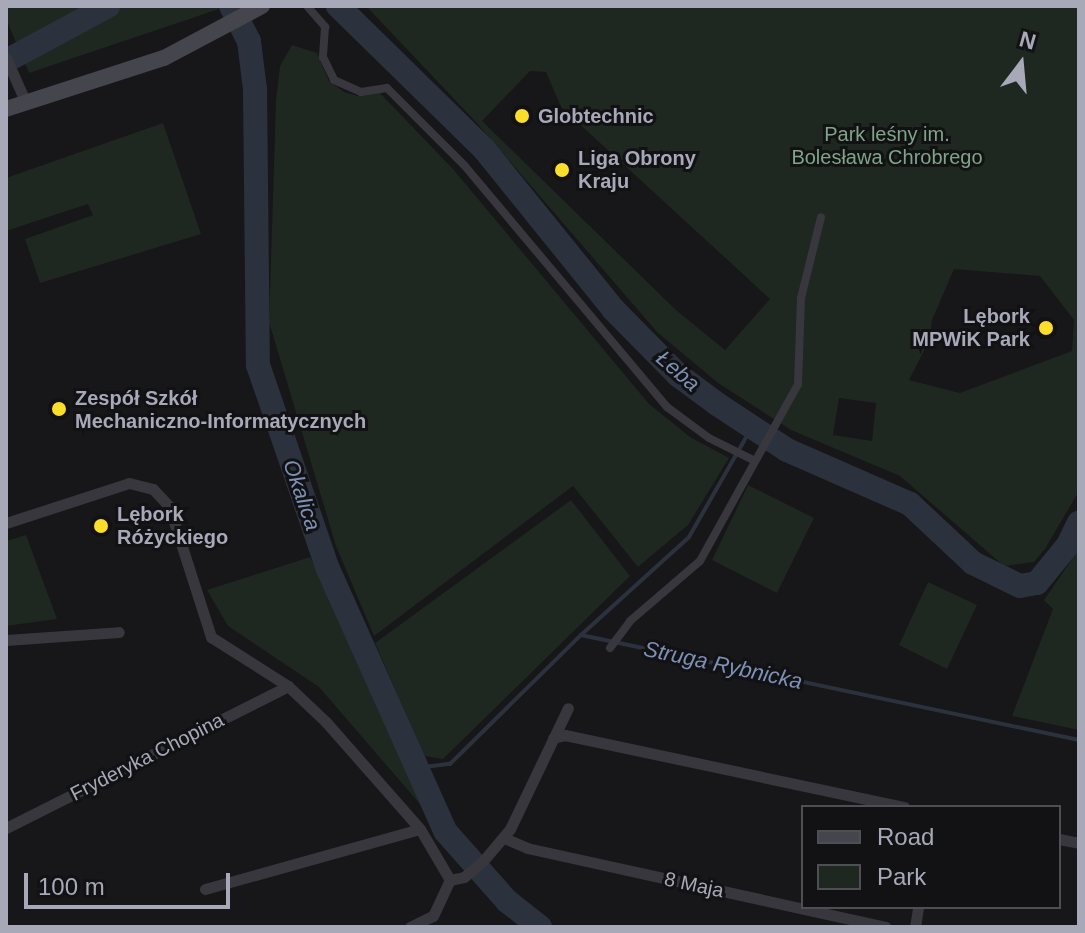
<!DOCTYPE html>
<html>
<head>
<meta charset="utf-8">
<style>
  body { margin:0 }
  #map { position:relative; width:1085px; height:933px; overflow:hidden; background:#171618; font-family:Arial,sans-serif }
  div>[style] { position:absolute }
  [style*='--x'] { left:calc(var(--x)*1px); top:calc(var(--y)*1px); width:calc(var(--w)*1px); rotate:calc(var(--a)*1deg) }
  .green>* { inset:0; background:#1e2720 }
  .stream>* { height:4px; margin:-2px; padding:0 2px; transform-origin:2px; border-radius:2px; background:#2b323d }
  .river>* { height:24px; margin:-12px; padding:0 12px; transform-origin:12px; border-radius:12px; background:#2b323d }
  .pedestrian>* { height:8px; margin:-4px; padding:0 4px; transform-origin:4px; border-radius:4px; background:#37373d }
  .minor>* { height:11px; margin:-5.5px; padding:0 5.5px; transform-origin:5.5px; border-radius:5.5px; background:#37373d }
  .secondary>* { height:16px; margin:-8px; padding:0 8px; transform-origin:8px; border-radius:8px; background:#45454e }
  .dots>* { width:22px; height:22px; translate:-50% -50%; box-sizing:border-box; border:4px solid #121113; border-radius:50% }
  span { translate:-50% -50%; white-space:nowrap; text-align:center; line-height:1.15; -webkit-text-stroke:6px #121113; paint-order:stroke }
  .poi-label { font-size:20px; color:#a7a9b9; font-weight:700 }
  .left { translate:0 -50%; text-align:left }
  .right { translate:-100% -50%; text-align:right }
  .park-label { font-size:20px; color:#7ea588 }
  .street-label { font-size:20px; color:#a7a9b9 }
  .water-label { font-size:22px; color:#7d90b5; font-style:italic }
  .frame { position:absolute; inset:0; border:8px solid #a7a9b9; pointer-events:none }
  .legend { position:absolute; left:801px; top:805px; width:260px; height:104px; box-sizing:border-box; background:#121113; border:2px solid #4e4e55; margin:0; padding:10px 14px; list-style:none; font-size:24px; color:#a7a9b9 }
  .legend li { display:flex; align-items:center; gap:16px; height:40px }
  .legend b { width:40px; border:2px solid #4e4e55 }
  .north { position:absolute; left:981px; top:24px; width:80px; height:80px; -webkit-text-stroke:6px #121113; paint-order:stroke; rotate:16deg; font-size:22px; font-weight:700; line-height:32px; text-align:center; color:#a7a9b9 }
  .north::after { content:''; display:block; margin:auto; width:28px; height:36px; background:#a7a9b9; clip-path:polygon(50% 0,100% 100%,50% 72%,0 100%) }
  .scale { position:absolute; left:24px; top:873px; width:206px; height:36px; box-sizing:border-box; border:4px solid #a7a9b9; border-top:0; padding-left:10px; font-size:24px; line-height:28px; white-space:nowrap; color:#a7a9b9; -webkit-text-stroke:6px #121113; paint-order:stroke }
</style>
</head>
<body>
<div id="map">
  <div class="green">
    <i style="clip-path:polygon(6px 6px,228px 6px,29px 73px,6px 19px)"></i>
    <i style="clip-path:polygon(evenodd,366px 6px,1079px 6px,1079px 491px,1045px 549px,1034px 562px,1004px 566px,900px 476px,791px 430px,718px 383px,657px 332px,475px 121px,366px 6px,530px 71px,546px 72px,561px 107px,770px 299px,725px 350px,676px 310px,482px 121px,530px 71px,366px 6px,954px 269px,1040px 276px,1074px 320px,1072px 351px,960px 393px,909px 380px,930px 339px,932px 320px,954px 269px,366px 6px,839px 398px,876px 403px,872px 441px,833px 435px,839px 398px)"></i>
    <i style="clip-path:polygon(292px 45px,317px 53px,329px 81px,344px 92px,358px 96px,378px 91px,453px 169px,649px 404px,690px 437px,729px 458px,688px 525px,638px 567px,573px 486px,374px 636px,336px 546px,269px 322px,276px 101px,280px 66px)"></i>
    <i style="clip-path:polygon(163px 123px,201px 234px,40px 283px,25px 239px,93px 215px,88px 204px,6px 231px,6px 178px)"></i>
    <i style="clip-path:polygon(748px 485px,814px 518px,777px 593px,712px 560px)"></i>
    <i style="clip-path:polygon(571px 500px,630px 576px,443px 759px,424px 756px,375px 643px)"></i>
    <i style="clip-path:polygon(26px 535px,57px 619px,6px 626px,6px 541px)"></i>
    <i style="clip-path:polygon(1079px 549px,1079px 730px,1012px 716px,1053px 609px,1044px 600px)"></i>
    <i style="clip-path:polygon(310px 557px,340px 615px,432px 818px,319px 687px,228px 626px,207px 590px)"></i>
    <i style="clip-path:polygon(928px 582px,977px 605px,947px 669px,899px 645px)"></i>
  </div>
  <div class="stream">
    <i style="--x:581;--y:635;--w:146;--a:-42.2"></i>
    <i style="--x:689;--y:537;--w:127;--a:-60.2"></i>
    <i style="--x:416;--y:768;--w:34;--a:-7"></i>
    <i style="--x:450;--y:764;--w:184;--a:-44.6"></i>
    <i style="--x:581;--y:635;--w:509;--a:11.91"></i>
  </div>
  <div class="river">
    <i style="--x:231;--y:6;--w:39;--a:63"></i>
    <i style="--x:249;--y:41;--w:48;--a:82.9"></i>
    <i style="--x:255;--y:89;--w:276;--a:89.4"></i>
    <i style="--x:258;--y:365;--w:216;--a:71.1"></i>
    <i style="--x:328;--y:569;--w:287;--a:65.9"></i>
    <i style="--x:445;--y:831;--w:94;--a:48.5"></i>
    <i style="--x:507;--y:901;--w:42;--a:38.2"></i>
    <i style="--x:338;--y:6;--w:204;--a:44.4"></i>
    <i style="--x:484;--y:149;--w:206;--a:51.1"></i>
    <i style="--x:613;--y:309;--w:93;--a:45.4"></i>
    <i style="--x:678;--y:375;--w:49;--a:36.6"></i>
    <i style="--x:717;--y:404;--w:84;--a:33.3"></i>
    <i style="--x:787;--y:450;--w:134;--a:23.7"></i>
    <i style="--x:910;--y:504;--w:86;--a:43.1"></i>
    <i style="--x:973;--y:563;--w:52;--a:26.1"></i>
    <i style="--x:1020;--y:586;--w:17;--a:-10"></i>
    <i style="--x:1037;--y:583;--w:49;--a:-50.8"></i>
    <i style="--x:1068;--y:545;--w:25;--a:-64"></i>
    <i style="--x:6;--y:61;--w:116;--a:-28.3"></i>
  </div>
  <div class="pedestrian">
    <i style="--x:307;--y:6;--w:28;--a:49"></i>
    <i style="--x:325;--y:27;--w:30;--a:94"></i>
    <i style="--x:323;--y:57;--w:25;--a:64"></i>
    <i style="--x:334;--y:80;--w:30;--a:24"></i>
    <i style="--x:361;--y:92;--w:26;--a:-9"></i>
    <i style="--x:387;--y:88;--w:109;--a:45"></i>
    <i style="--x:464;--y:165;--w:316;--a:50"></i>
    <i style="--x:667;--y:407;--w:52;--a:36.4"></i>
    <i style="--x:709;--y:438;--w:49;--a:26.6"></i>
    <i style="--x:610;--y:648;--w:34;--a:-53"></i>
    <i style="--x:630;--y:621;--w:92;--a:-40.6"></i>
    <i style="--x:700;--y:561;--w:202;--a:-61"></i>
    <i style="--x:798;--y:384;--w:86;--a:-88"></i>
    <i style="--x:801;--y:298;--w:83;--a:-76.1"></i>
  </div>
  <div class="minor">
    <i style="--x:6;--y:58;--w:49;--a:66"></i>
    <i style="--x:6;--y:523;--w:129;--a:-18"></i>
    <i style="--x:129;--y:483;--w:25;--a:14"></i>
    <i style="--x:153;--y:489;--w:23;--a:47"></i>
    <i style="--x:169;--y:506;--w:138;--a:72.2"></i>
    <i style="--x:211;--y:637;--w:91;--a:32.5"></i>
    <i style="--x:288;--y:686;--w:52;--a:43.5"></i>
    <i style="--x:326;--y:722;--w:142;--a:48.7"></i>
    <i style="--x:420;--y:829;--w:59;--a:59.5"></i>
    <i style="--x:6;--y:640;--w:113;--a:-4"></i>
    <i style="--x:553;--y:738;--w:12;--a:-14"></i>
    <i style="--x:565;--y:735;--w:347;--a:12"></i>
    <i style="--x:6;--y:828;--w:316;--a:-26.7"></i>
    <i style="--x:504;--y:838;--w:25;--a:23"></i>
    <i style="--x:527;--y:848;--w:367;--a:12.4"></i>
    <i style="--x:1059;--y:839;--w:20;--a:11"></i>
    <i style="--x:450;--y:880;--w:14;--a:-12"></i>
    <i style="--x:464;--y:877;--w:25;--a:-40"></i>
    <i style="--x:483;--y:861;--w:42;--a:-49.8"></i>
    <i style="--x:510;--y:829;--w:134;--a:-64.4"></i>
    <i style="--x:205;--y:889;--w:223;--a:-15.6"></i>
    <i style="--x:410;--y:927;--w:25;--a:-26"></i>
    <i style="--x:433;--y:916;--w:40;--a:-65"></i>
    <i style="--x:915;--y:927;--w:20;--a:-81"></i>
  </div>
  <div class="secondary">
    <i style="--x:6;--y:109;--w:166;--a:-17.9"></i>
    <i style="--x:164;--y:58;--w:111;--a:-28"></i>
  </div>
  <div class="dots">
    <i style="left:522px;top:116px;background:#fbde2c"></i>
    <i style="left:562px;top:170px;background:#fbde2c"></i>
    <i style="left:1046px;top:328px;background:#fbde2c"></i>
    <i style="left:59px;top:409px;background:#fbde2c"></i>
    <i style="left:101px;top:526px;background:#fbde2c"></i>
  </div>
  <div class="poi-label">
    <span class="left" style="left:538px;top:116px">Globtechnic</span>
    <span class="left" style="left:578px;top:170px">Liga Obrony<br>Kraju</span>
    <span class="right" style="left:1030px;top:328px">Lębork<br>MPWiK Park</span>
    <span class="left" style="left:75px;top:410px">Zespół Szkół<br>Mechaniczno-Informatycznych</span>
    <span class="left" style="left:117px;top:526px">Lębork<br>Różyckiego</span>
  </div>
  <div class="park-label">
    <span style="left:887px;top:146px">Park leśny im.<br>Bolesława Chrobrego</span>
  </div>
  <div class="street-label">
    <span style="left:147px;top:757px;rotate:-27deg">Fryderyka Chopina</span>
    <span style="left:694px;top:885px;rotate:12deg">8 Maja</span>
  </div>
  <div class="water-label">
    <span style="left:678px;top:371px;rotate:41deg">Łeba</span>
    <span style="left:302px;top:495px;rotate:71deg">Okalica</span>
    <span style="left:723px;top:665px;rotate:12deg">Struga Rybnicka</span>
  </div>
  <div class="frame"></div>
  <ul class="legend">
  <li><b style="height:10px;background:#45454e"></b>Road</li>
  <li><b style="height:22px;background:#1e2720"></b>Park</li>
  </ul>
  <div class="north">N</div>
  <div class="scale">100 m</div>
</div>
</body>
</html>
